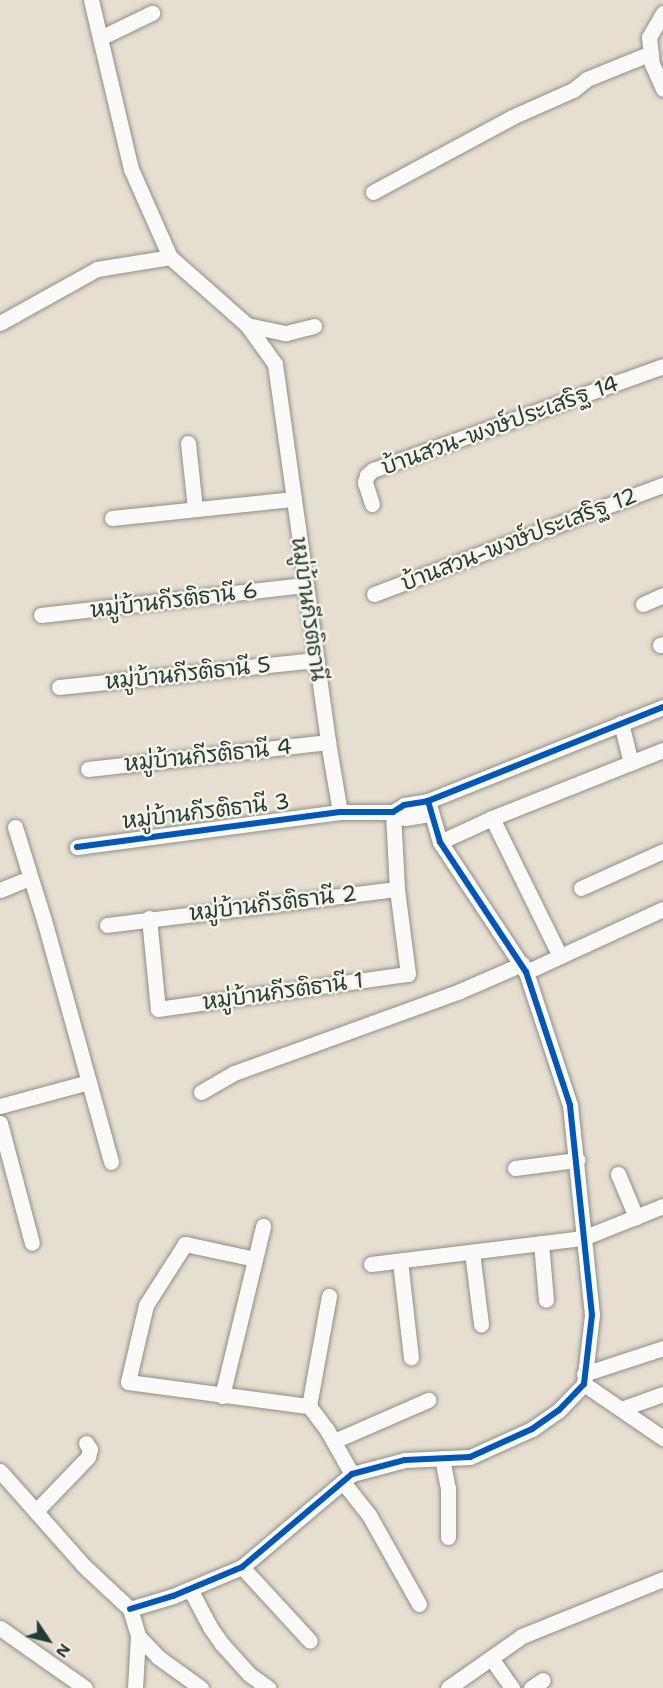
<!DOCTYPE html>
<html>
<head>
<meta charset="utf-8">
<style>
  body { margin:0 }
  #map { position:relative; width:663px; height:1688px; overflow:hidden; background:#e6ded0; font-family:"Shantell Sans","Playpen Sans Thai",sans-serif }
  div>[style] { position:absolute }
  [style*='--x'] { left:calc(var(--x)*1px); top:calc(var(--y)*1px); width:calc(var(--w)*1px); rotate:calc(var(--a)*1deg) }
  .roads { filter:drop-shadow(0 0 2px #8e8f86) drop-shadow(0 0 2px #8e8f86) }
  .minor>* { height:15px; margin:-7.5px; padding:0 7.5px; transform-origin:7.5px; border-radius:7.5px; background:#fbfaf8 }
  .cycleway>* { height:6px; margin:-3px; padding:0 3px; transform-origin:3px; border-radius:3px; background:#0057b8 }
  span { translate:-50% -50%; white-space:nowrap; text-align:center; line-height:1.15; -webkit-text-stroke:5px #f7f3e8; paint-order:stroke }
  .street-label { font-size:22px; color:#1f3d34 }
  .north { position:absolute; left:18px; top:1610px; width:60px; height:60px; -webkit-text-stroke:4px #f7f3e8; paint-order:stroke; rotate:125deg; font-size:16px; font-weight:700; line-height:24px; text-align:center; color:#1f3d34 }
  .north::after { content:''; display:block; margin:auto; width:21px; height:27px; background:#1f3d34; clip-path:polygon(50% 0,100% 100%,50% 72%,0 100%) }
</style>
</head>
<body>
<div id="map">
  <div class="roads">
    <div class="minor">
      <i style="--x:91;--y:0;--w:174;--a:76.7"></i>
      <i style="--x:131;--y:169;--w:96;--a:66.1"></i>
      <i style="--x:170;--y:257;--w:103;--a:41.4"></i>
      <i style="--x:247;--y:325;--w:40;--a:12"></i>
      <i style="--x:286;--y:333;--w:29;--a:-14"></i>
      <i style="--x:663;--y:13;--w:28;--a:120"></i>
      <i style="--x:649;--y:37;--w:27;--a:84"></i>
      <i style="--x:652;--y:64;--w:27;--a:66"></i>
      <i style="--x:100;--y:38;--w:58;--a:-25.7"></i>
      <i style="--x:373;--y:192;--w:158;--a:-28.3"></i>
      <i style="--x:512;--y:117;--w:67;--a:-23.9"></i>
      <i style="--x:573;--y:90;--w:18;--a:-38"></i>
      <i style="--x:587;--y:79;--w:69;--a:-22.1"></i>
      <i style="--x:0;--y:323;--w:111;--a:-29.1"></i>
      <i style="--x:97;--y:269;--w:74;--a:-9.3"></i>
      <i style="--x:247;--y:325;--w:48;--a:54.3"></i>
      <i style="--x:275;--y:364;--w:382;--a:82"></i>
      <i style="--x:328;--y:742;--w:71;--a:80.3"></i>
      <i style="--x:188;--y:443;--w:66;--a:83.9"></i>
      <i style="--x:372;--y:504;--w:23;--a:-108"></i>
      <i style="--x:365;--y:482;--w:7;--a:-74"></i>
      <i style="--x:367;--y:475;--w:8;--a:-40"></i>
      <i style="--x:373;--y:470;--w:308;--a:-19.7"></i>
      <i style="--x:112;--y:518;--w:183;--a:-6"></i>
      <i style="--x:374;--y:594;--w:309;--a:-20.7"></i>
      <i style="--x:643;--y:604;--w:22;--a:-24"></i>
      <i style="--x:41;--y:615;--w:267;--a:-6.5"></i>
      <i style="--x:660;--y:645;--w:3;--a:-18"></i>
      <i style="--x:59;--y:687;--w:258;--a:-6"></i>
      <i style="--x:621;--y:723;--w:41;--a:76"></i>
      <i style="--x:88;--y:769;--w:242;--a:-6.4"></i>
      <i style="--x:428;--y:801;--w:43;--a:73.7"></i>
      <i style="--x:440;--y:842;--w:156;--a:56.5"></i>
      <i style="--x:526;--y:972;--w:140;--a:71.7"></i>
      <i style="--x:570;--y:1105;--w:211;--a:84"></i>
      <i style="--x:592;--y:1315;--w:69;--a:96.6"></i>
      <i style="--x:393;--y:812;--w:13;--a:27"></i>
      <i style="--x:405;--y:818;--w:26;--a:-9"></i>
      <i style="--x:492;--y:818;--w:184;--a:-21.7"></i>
      <i style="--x:15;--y:827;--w:97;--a:72.7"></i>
      <i style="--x:44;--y:920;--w:251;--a:74.5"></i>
      <i style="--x:440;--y:842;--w:57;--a:-24.8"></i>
      <i style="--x:492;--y:818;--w:154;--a:63.8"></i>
      <i style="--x:77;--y:847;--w:265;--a:-7.6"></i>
      <i style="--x:340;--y:812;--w:53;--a:0"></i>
      <i style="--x:393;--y:812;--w:13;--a:-32"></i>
      <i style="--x:404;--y:805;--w:24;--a:-9"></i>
      <i style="--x:428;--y:801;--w:253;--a:-21.8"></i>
      <i style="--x:581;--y:888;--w:90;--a:-24.3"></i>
      <i style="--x:0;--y:890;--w:31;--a:-22"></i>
      <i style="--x:149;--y:918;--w:91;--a:84.4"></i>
      <i style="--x:158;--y:1009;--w:252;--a:-8"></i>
      <i style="--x:408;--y:974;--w:86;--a:-97.4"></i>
      <i style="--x:397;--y:889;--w:77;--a:-93"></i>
      <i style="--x:107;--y:925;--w:292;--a:-7.1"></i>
      <i style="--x:526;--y:972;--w:151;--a:-24.7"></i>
      <i style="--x:201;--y:1092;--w:38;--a:-30"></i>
      <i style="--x:234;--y:1073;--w:240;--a:-19.9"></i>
      <i style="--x:460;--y:991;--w:68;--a:-23.5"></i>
      <i style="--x:0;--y:1106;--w:92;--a:-15.1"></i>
      <i style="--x:0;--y:1123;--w:124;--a:75.1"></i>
      <i style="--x:515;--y:1168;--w:63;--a:-7.4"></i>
      <i style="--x:618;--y:1174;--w:47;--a:67.3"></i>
      <i style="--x:541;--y:1243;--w:57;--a:85"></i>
      <i style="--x:472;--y:1252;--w:73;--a:82.9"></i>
      <i style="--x:255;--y:1259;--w:72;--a:-167.9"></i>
      <i style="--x:185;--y:1244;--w:72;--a:122.6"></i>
      <i style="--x:146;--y:1305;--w:79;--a:103.2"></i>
      <i style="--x:128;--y:1382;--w:183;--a:7.6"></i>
      <i style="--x:309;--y:1406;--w:30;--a:53"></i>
      <i style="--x:327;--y:1430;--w:51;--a:60.4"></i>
      <i style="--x:400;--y:1261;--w:97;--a:83.5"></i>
      <i style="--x:371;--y:1264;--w:214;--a:-7"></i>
      <i style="--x:583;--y:1238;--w:86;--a:-21.8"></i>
      <i style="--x:584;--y:1374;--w:83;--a:-18.2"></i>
      <i style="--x:584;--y:1384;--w:96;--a:34.4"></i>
      <i style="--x:222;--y:1396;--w:175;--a:-76.4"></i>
      <i style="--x:309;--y:1406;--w:112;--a:-79.7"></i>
      <i style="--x:621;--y:1409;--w:45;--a:-19.7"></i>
      <i style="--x:334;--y:1441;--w:103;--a:-23.6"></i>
      <i style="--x:442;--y:1458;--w:31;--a:79"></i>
      <i style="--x:448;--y:1488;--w:49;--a:90"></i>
      <i style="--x:0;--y:1471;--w:127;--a:48.5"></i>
      <i style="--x:84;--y:1566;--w:63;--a:43.1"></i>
      <i style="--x:130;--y:1609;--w:28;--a:73"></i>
      <i style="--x:138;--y:1636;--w:52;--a:93.3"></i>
      <i style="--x:343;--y:1482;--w:42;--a:51.8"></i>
      <i style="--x:369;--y:1515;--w:102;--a:60.7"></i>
      <i style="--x:36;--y:1511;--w:75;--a:-46.1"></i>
      <i style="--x:88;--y:1457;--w:8;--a:-76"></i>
      <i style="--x:90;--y:1449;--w:7;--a:-124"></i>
      <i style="--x:242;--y:1567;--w:100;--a:47.4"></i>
      <i style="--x:190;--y:1589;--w:43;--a:62.2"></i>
      <i style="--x:210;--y:1627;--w:21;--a:55"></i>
      <i style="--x:222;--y:1644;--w:40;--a:48"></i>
      <i style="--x:249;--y:1674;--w:24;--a:36"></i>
      <i style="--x:130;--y:1609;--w:45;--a:-16.8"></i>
      <i style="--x:173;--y:1596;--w:75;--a:-22.8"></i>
      <i style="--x:242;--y:1567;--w:144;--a:-40.2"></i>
      <i style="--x:352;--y:1474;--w:55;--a:-14.8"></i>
      <i style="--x:405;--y:1460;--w:65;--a:-2.6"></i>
      <i style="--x:470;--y:1457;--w:68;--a:-24.3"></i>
      <i style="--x:532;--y:1429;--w:33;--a:-35"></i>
      <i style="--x:559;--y:1410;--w:36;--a:-46"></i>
      <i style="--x:0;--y:1628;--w:104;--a:35.2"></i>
      <i style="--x:138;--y:1636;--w:29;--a:46"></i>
      <i style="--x:158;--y:1657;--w:53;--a:35.8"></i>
      <i style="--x:491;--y:1658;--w:37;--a:55"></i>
      <i style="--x:448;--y:1688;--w:90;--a:-35.1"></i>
      <i style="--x:522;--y:1636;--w:152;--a:-22"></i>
      <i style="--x:531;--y:1688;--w:14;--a:-34"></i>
    </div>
  </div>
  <div class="cycleway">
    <i style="--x:77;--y:847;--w:265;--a:-7.6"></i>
    <i style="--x:340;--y:812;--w:53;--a:0"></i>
    <i style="--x:393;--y:812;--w:13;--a:-32"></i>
    <i style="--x:404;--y:805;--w:24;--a:-9"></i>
    <i style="--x:428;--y:801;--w:253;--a:-21.8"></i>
    <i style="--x:130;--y:1609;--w:45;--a:-16.8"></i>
    <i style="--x:173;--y:1596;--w:75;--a:-22.8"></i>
    <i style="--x:242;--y:1567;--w:144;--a:-40.2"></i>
    <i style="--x:352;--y:1474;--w:55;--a:-14.8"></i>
    <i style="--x:405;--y:1460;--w:65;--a:-2.6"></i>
    <i style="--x:470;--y:1457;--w:68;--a:-24.3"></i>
    <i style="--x:532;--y:1429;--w:33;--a:-35"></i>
    <i style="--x:559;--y:1410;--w:36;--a:-46"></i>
    <i style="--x:584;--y:1384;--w:69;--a:-83.4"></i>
    <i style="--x:592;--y:1315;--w:211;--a:-96"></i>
    <i style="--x:570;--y:1105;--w:140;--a:-108.3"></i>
    <i style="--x:526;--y:972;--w:156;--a:-123.5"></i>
    <i style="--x:440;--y:842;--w:43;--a:-106.3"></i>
  </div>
  <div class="street-label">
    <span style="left:500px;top:425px;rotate:-20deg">บ้านสวน-พงษ์ประเสริฐ 14</span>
    <span style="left:519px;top:539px;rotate:-21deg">บ้านสวน-พงษ์ประเสริฐ 12</span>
    <span style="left:174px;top:600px;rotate:-7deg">หมู่บ้านกีรติธานี 6</span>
    <span style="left:309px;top:609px;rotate:82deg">หมู่บ้านกีรติธานี</span>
    <span style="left:188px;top:673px;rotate:-6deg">หมู่บ้านกีรติธานี 5</span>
    <span style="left:208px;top:755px;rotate:-6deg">หมู่บ้านกีรติธานี 4</span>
    <span style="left:206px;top:811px;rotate:-7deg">หมู่บ้านกีรติธานี 3</span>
    <span style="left:273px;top:903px;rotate:-7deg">หมู่บ้านกีรติธานี 2</span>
    <span style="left:283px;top:991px;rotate:-8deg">หมู่บ้านกีรติธานี 1</span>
  </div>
  <div class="north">N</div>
</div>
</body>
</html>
